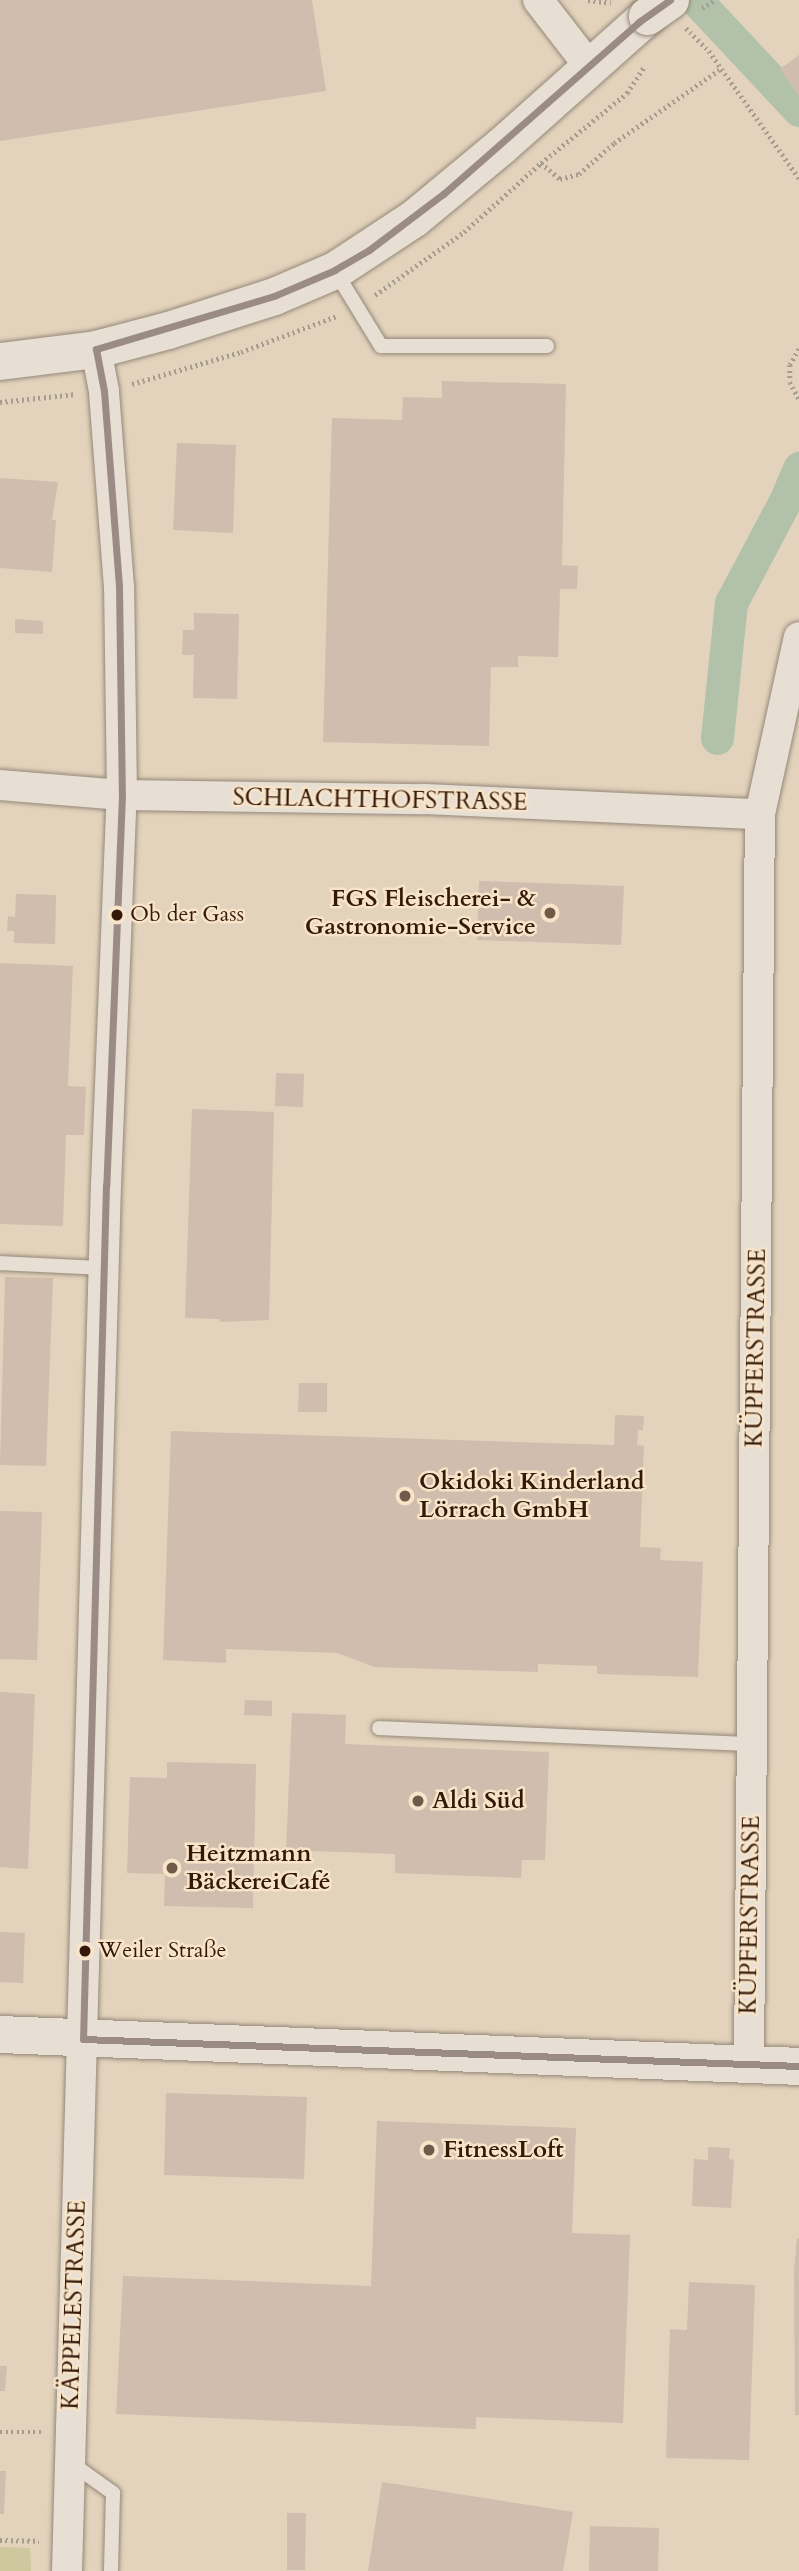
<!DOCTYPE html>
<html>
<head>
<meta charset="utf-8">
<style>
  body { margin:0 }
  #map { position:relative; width:799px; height:2571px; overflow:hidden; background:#e3d3bc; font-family:Cardo,serif }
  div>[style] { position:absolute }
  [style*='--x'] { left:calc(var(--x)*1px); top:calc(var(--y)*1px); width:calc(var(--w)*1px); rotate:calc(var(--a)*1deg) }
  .green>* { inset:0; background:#cfc79e }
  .canal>* { height:33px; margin:-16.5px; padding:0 16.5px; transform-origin:16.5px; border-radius:16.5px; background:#b2c2aa }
  .building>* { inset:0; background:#d0bdad }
  .path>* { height:4.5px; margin-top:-2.25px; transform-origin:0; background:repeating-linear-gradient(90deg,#a69d92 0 2px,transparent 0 5.5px) }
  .roads { filter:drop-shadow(0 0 2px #948879) drop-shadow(0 0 2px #948879) }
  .service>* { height:14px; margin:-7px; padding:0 7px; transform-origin:7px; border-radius:7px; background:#e7dfd4 }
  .minor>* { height:30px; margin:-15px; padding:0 15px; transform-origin:15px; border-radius:15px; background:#e7dfd4 }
  .tertiary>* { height:37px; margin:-18.5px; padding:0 18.5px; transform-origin:18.5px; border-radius:18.5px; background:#e7dfd4 }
  .path-bridge>* { height:4.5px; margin-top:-2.25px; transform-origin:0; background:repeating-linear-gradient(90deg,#a69d92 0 2px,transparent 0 5.5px) }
  .bridges { filter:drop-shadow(0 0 2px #948879) drop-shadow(0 0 2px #948879) }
  .tertiary-bridge>* { height:37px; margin:-18.5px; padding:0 18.5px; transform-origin:18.5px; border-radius:18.5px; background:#e7dfd4 }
  .bus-1>* { height:7px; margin:-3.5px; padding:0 3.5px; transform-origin:3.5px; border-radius:3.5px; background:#9a8c85 }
  .dots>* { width:19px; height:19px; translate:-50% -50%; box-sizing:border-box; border:4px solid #f8e4c8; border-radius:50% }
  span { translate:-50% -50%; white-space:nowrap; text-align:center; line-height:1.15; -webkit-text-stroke:5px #f8e4c8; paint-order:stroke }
  .bus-label { font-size:22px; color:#34190b }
  .left { translate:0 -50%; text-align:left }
  .street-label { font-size:24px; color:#34190b }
  .poi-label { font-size:24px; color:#34190b; font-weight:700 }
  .right { translate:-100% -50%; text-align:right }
</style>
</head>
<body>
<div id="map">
  <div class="green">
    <i style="clip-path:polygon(0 2547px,30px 2548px,31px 2571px,0 2571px)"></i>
  </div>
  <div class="canal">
    <i style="--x:696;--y:0;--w:151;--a:46.9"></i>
    <i style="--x:717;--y:738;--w:136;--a:-84.1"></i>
    <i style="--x:731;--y:603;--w:118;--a:-62.1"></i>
    <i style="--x:786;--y:499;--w:34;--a:-67"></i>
  </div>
  <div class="building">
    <i style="clip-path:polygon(0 0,312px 0,326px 91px,0 141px)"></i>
    <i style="clip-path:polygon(799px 55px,799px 96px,780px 69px)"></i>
    <i style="clip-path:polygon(442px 381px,566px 384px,562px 565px,578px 566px,577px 589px,560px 589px,558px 657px,518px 656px,518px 667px,491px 667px,489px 746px,323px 742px,332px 418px,402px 420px,403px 397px,442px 398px)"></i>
    <i style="clip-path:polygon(177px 443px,236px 445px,233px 533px,173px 530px)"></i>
    <i style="clip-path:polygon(0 478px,58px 482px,52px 520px,56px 520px,52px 572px,0 568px)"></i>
    <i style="clip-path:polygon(194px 613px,239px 614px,237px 699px,193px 698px,194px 655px,182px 655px,183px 630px,194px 630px)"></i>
    <i style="clip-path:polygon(15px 619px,43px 621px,43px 634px,15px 633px)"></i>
    <i style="clip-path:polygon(479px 881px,624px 886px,621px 945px,477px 940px)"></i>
    <i style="clip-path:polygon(16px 894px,56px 895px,55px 944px,14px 943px,14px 931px,7px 931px,8px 916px,15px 917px)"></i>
    <i style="clip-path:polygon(0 963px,73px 966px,68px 1086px,86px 1087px,84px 1135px,66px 1135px,63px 1226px,0 1224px)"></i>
    <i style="clip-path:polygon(276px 1073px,304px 1074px,303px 1107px,275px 1106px)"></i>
    <i style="clip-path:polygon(192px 1109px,274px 1112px,269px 1320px,221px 1322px,219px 1319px,185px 1318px)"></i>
    <i style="clip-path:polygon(5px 1277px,53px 1278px,46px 1466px,0 1465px)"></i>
    <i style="clip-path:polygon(299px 1383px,327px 1383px,327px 1412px,298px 1412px)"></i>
    <i style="clip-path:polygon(615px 1415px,644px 1416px,643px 1430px,638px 1430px,637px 1445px,644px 1446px,640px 1547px,661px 1548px,660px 1560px,703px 1562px,698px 1677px,597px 1674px,597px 1666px,538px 1664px,538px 1672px,374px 1667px,337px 1653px,226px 1649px,226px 1663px,163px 1660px,171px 1431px,614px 1445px)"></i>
    <i style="clip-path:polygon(0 1511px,42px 1512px,37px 1660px,0 1659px)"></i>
    <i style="clip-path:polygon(0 1692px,35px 1694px,28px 1869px,0 1867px)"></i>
    <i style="clip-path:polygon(245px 1700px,272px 1701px,272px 1716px,244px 1715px)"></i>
    <i style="clip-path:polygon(292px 1713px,346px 1715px,345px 1744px,549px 1752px,545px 1860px,522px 1860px,521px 1878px,395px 1873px,395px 1854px,286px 1850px)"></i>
    <i style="clip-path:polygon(167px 1762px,256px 1764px,253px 1908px,164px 1906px,165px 1874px,127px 1873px,130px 1777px,167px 1778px)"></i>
    <i style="clip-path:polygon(0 1932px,25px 1933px,23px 1983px,0 1982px)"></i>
    <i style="clip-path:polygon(166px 2093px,307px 2097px,304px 2179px,164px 2175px)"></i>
    <i style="clip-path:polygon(377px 2121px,576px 2128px,572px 2233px,630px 2235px,623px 2423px,476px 2417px,476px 2429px,116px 2414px,123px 2276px,371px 2286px)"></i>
    <i style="clip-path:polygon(708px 2147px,730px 2148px,729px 2159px,734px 2160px,731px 2208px,692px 2206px,694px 2159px,708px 2160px)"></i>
    <i style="clip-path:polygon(797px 2238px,799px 2238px,799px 2415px,795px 2415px,794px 2271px)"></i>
    <i style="clip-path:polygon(689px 2282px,755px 2285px,749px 2460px,666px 2458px,670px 2329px,687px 2330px)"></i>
    <i style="clip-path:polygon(0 2366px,7px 2366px,5px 2391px,0 2391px)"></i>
    <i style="clip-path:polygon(0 2471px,6px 2471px,4px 2514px,0 2514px)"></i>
    <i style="clip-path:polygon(382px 2482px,573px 2512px,563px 2571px,368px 2571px)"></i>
    <i style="clip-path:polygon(287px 2513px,306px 2513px,305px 2570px,287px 2570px)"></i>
    <i style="clip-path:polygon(590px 2526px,659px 2528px,658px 2571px,589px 2571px)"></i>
  </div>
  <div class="path">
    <i style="--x:588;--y:0;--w:23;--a:7"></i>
    <i style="--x:686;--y:28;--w:33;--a:45"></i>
    <i style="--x:709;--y:51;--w:156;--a:54.7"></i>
    <i style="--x:541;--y:163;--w:25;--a:40"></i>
    <i style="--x:560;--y:179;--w:20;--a:-15"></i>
    <i style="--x:579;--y:174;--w:47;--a:-41.5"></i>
    <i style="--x:614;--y:143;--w:128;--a:-34.8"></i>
    <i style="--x:375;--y:295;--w:109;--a:-35.3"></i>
    <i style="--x:464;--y:232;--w:103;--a:-41.9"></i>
    <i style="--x:541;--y:163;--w:111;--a:-39.1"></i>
    <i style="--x:627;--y:93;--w:31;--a:-57"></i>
    <i style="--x:799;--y:349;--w:18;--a:119"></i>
    <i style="--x:790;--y:365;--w:17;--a:90"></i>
    <i style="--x:790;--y:382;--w:19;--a:62"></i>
    <i style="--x:132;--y:384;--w:114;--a:-16.4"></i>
    <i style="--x:241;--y:352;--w:103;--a:-20.6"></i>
    <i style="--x:0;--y:402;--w:76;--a:-6"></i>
    <i style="--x:0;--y:2432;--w:41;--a:0"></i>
    <i style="--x:0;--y:2540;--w:39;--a:1"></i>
  </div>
  <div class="roads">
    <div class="service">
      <i style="--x:335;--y:271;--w:88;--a:58.5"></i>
      <i style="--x:381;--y:346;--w:166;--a:0"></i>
      <i style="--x:0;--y:1263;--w:103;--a:2.8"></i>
      <i style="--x:379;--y:1728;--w:373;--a:2.5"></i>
      <i style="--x:71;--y:2463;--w:52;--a:35.5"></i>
      <i style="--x:113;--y:2493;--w:78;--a:91.5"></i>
    </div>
    <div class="minor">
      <i style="--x:538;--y:0;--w:83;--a:52.3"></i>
      <i style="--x:0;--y:785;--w:122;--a:4.7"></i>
      <i style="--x:122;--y:795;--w:302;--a:0.8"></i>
      <i style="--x:424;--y:799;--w:336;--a:2.6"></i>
      <i style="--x:749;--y:2064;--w:1250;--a:-89.5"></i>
      <i style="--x:760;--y:814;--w:181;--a:-77.6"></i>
      <i style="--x:67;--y:2571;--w:1387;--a:-88.39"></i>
      <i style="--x:106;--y:1185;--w:390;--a:-87.7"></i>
      <i style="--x:122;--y:795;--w:208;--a:-90.8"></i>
      <i style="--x:119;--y:587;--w:197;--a:-94.4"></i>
      <i style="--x:104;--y:391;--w:43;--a:-100.8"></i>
    </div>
    <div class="tertiary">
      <i style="--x:0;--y:361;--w:97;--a:-7.1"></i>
      <i style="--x:96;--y:349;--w:74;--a:-14.8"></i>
      <i style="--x:168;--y:330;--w:111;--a:-17.8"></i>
      <i style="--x:274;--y:296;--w:66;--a:-23.1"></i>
      <i style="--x:335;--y:270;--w:95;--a:-33.4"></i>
      <i style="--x:414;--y:218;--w:114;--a:-39.7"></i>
      <i style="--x:502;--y:145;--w:194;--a:-41.7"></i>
      <i style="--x:0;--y:2034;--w:800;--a:2.29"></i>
    </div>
  </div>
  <div class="path-bridge">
    <i style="--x:702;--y:8;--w:15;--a:-32"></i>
  </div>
  <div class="bridges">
    <div class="tertiary-bridge">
      <i style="--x:647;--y:16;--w:28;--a:-35"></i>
    </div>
  </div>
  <div class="bus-1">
    <i style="--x:670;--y:0;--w:38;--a:145"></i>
    <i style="--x:639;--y:22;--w:261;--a:138.7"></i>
    <i style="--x:443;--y:194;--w:93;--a:142.9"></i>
    <i style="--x:369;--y:250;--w:39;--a:150"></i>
    <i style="--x:335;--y:270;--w:66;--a:156.9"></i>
    <i style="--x:274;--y:296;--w:186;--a:163.4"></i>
    <i style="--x:96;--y:349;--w:43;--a:79.2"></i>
    <i style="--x:104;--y:391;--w:197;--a:85.6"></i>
    <i style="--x:119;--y:587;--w:208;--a:89.2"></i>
    <i style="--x:122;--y:795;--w:390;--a:92.3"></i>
    <i style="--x:106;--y:1185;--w:854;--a:91.54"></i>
    <i style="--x:83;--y:2039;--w:717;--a:2.16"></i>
  </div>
  <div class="dots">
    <i style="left:550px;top:913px;background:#715a49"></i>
    <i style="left:117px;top:915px;background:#34190b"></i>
    <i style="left:405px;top:1496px;background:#715a49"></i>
    <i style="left:418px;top:1801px;background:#715a49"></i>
    <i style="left:172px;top:1868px;background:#715a49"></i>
    <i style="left:85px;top:1951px;background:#34190b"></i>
    <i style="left:429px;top:2150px;background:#715a49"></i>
  </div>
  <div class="bus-label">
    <span class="left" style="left:130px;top:915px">Ob der Gass</span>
    <span class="left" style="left:98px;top:1951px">Weiler Straße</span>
  </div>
  <div class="street-label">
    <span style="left:380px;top:800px;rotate:1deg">SCHLACHTHOFSTRASSE</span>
    <span style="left:756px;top:1348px;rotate:-89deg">KÜPFERSTRASSE</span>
    <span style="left:750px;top:1915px;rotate:-89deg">KÜPFERSTRASSE</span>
    <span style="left:74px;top:2305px;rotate:-88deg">KÄPPELESTRASSE</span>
  </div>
  <div class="poi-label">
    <span class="right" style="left:536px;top:913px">FGS Fleischerei- &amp;<br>Gastronomie-Service</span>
    <span class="left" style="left:419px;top:1496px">Okidoki Kinderland<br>Lörrach GmbH</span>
    <span class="left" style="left:432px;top:1801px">Aldi Süd</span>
    <span class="left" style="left:186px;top:1868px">Heitzmann<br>BäckereiCafé</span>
    <span class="left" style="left:443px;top:2150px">FitnessLoft</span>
  </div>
</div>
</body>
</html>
